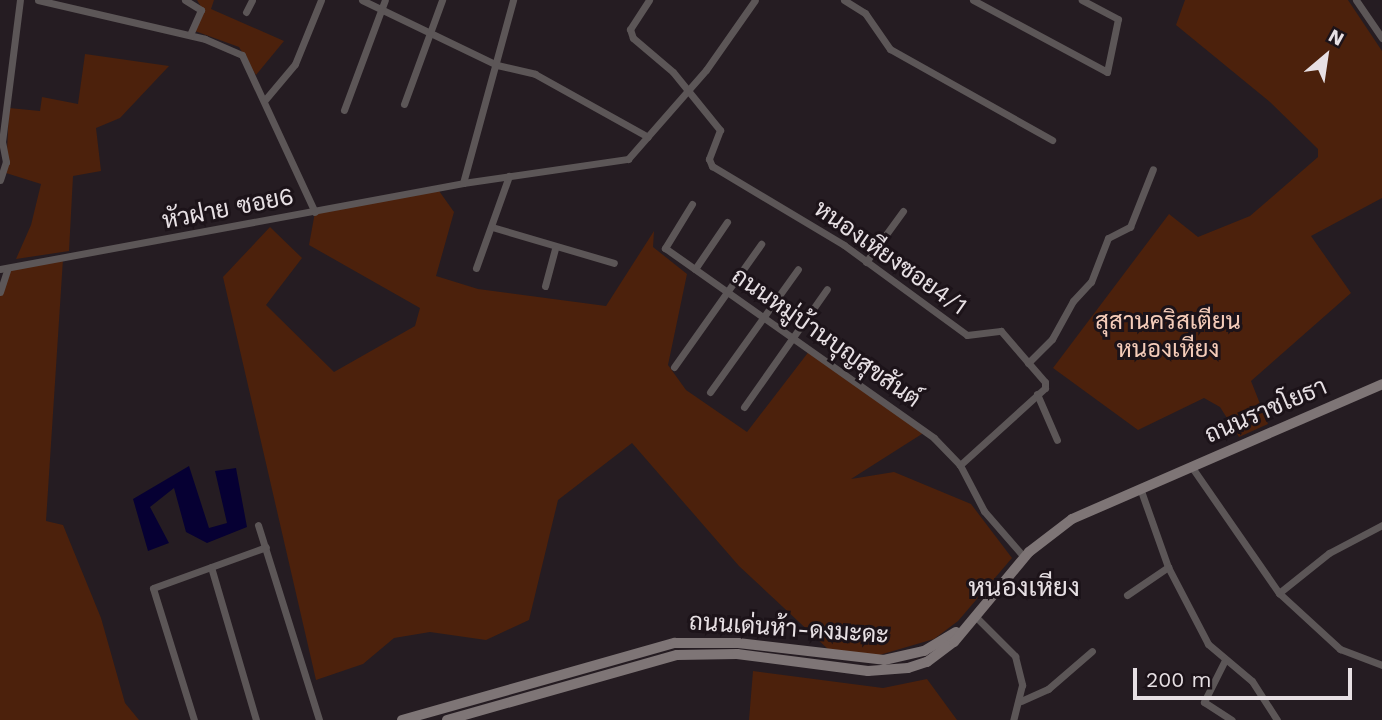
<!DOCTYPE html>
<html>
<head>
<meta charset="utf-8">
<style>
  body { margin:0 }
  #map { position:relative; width:1382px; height:720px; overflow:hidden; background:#251c22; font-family:"Work Sans",Sarabun,sans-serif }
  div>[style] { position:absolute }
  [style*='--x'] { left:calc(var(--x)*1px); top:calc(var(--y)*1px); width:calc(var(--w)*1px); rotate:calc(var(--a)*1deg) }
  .green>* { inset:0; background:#4c210c }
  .water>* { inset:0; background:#060033 }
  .street>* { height:7px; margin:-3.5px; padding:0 3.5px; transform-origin:3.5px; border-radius:3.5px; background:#5c5657 }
  .secondary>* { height:10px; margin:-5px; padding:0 5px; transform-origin:5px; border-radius:5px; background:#7e7576 }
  span { translate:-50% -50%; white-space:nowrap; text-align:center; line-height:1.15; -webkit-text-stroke:6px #1c1319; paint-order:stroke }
  .street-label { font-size:24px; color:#e7e0e4 }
  .park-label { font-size:24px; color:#f5ccb9 }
  .neighbourhood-label { font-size:26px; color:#e7e0e4 }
  .north { position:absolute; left:1291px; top:21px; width:70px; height:70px; -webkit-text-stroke:5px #1c1319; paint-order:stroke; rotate:29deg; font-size:19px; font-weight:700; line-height:28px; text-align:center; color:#e7e0e4 }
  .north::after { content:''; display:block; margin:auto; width:24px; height:32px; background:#e7e0e4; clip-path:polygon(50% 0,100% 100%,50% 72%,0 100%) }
  .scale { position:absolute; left:1133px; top:668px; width:219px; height:32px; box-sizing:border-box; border:4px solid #e7e0e4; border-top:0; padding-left:9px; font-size:21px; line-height:24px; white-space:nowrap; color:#e7e0e4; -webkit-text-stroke:5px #1c1319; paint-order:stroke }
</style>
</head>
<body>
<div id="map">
  <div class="green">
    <i style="clip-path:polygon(197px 0,214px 0,211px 9px,284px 41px,256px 75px,239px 47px,195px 31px,203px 10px)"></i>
    <i style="clip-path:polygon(1185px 0,1348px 0,1382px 51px,1382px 198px,1311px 236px,1351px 293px,1251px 381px,1268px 424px,1239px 437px,1220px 407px,1204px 398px,1138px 430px,1053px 368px,1169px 214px,1198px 237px,1250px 216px,1318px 157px,1318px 149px,1270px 102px,1176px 25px)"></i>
    <i style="clip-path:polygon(85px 54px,169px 66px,120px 118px,96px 128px,101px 171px,73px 176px,69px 251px,16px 259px,31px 225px,41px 184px,6px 173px,9px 108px,40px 111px,42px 97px,78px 104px)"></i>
    <i style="clip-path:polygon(437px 188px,454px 212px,436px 276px,478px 289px,606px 306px,654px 231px,653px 247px,687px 274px,668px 365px,686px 390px,747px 432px,810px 350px,925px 432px,851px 479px,894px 472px,971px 504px,1012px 558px,958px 621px,934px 639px,876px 656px,829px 650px,739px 566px,632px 443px,558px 500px,529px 620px,486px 640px,430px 632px,394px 638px,363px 664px,316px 680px,223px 277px,270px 227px,302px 258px,266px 305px,334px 372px,415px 326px,420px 308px,309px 245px,315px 212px)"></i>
    <i style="clip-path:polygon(63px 259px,46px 521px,63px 525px,101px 618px,125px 703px,139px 720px,0 720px,0 292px,8px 268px)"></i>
    <i style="clip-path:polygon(753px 671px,883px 688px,927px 679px,957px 720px,749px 720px)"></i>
  </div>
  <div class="water">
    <i style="clip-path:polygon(189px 466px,209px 528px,227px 523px,215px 471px,236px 468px,247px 527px,207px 543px,186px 532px,174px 488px,150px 507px,169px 543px,148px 551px,133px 499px)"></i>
  </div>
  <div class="street">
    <i style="--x:38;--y:0;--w:171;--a:13.1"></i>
    <i style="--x:205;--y:39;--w:40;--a:23.4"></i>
    <i style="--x:242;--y:55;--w:173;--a:65.1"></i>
    <i style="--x:185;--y:0;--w:19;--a:32"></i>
    <i style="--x:201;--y:10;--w:27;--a:114"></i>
    <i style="--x:362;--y:0;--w:150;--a:25.7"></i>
    <i style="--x:497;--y:65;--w:39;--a:13"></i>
    <i style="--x:535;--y:74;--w:129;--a:29.1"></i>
    <i style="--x:649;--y:0;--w:35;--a:123"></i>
    <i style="--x:630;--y:29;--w:9;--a:72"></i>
    <i style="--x:633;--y:38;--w:52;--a:40.4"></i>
    <i style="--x:673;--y:72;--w:75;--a:51"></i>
    <i style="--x:720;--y:130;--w:31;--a:111"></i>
    <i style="--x:709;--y:159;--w:8;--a:67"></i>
    <i style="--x:712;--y:166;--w:154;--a:30.9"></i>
    <i style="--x:844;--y:245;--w:152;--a:36.2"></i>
    <i style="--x:967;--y:335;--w:34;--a:-7"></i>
    <i style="--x:1001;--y:331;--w:67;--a:49.2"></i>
    <i style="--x:1045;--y:382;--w:6;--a:90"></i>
    <i style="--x:1045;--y:388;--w:115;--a:137.8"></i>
    <i style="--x:844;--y:0;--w:25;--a:32"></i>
    <i style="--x:865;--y:13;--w:44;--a:55.2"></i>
    <i style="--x:890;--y:49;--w:186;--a:29.3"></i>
    <i style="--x:973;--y:0;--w:152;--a:28.2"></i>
    <i style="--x:1107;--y:72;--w:54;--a:-78.3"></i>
    <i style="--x:1118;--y:19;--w:41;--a:-152.2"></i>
    <i style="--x:1356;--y:0;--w:46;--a:55.6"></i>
    <i style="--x:246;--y:12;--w:13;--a:-63"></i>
    <i style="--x:264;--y:101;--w:48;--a:-50"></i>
    <i style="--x:295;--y:64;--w:69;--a:-67.9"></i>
    <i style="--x:404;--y:104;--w:111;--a:-69.9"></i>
    <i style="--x:344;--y:110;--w:117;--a:-69.6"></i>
    <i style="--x:0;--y:180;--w:19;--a:-72"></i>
    <i style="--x:6;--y:162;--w:20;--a:-101"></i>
    <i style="--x:2;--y:142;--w:143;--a:-82.8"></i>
    <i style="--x:463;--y:183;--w:190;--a:-74.7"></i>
    <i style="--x:692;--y:204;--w:52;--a:121.5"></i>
    <i style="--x:665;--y:248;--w:329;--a:35.2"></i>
    <i style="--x:934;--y:438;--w:37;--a:46"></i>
    <i style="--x:960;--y:465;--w:52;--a:62.4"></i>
    <i style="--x:984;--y:511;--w:61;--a:49"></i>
    <i style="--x:492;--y:227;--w:127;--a:16.4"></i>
    <i style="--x:866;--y:262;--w:63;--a:-54"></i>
    <i style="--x:476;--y:268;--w:98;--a:-70.3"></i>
    <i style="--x:0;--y:269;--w:471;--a:-10.5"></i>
    <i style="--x:463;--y:183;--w:167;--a:-8.3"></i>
    <i style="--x:628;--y:159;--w:118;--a:-48.8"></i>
    <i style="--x:706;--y:70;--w:85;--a:-55"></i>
    <i style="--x:695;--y:269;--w:57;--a:-55.8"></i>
    <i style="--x:545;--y:286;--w:39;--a:-75"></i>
    <i style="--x:0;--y:292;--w:25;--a:-72"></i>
    <i style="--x:1028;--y:363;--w:34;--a:-45"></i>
    <i style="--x:1052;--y:339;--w:43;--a:-61.1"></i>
    <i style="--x:1073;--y:301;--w:26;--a:-47"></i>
    <i style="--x:1091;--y:282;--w:47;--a:-68.9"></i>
    <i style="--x:1108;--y:238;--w:25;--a:-27"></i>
    <i style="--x:1130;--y:227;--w:62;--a:-68.4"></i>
    <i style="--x:674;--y:367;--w:151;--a:-54.7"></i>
    <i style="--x:710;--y:392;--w:151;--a:-54.4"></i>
    <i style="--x:1037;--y:394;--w:50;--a:66.5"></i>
    <i style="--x:744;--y:407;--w:144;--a:-54.9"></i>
    <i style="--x:1191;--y:466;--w:155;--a:55.3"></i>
    <i style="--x:1279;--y:593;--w:83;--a:42.6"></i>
    <i style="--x:1340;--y:649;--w:45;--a:20.9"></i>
    <i style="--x:1140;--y:488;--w:84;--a:70.5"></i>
    <i style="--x:1168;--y:567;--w:87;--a:62.5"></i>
    <i style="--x:1208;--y:644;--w:57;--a:40.1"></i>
    <i style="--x:1252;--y:681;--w:46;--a:57.3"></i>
    <i style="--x:258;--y:525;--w:204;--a:72.6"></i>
    <i style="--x:211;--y:567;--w:159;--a:73.6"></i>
    <i style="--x:1279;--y:593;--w:64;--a:-38.7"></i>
    <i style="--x:1329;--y:553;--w:60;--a:-27.8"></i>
    <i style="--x:1127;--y:595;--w:50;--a:-34.3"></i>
    <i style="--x:975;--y:616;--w:57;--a:45"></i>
    <i style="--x:1015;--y:656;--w:30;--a:76"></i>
    <i style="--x:1022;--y:685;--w:36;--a:104"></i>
    <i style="--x:1225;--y:660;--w:47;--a:116.6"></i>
    <i style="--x:1204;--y:702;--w:33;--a:33"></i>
    <i style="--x:1021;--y:701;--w:30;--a:-24"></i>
    <i style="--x:1048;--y:689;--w:58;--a:-40.8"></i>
    <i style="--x:194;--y:720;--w:138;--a:-107.3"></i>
    <i style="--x:153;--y:588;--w:120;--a:-19.9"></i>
  </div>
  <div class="secondary">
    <i style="--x:402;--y:720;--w:284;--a:-15.8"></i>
    <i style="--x:675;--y:643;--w:63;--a:0"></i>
    <i style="--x:738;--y:643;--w:147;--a:6.6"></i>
    <i style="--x:884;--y:660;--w:41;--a:-12.7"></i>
    <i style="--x:924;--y:651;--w:37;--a:-31"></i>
    <i style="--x:447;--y:720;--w:239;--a:-15.8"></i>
    <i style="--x:677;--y:655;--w:60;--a:-1"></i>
    <i style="--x:737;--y:654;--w:132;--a:7.4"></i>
    <i style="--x:868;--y:671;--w:40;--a:-4.3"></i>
    <i style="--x:908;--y:668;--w:20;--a:-18"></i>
    <i style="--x:927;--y:662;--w:34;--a:-37"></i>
    <i style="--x:954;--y:642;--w:117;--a:-50.2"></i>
    <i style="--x:1029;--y:552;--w:54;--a:-37.5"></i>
    <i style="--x:1072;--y:519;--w:338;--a:-23.5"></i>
  </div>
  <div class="street-label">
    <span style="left:228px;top:209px;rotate:-11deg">หัวฝาย ซอย6</span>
    <span style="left:890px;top:258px;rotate:35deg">หนองเหียงซอย4/1</span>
    <span style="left:826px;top:338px;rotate:35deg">ถนนหมู่บ้านบุญสุขสันต์</span>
    <span style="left:1266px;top:411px;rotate:-23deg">ถนนราชโยธา</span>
    <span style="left:789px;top:629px;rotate:4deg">ถนนเด่นห้า-ดงมะดะ</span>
  </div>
  <div class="park-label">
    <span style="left:1168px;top:336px">สุสานคริสเตียน<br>หนองเหียง</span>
  </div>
  <div class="neighbourhood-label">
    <span style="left:1024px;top:588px">หนองเหียง</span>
  </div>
  <div class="north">N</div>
  <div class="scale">200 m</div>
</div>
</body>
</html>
